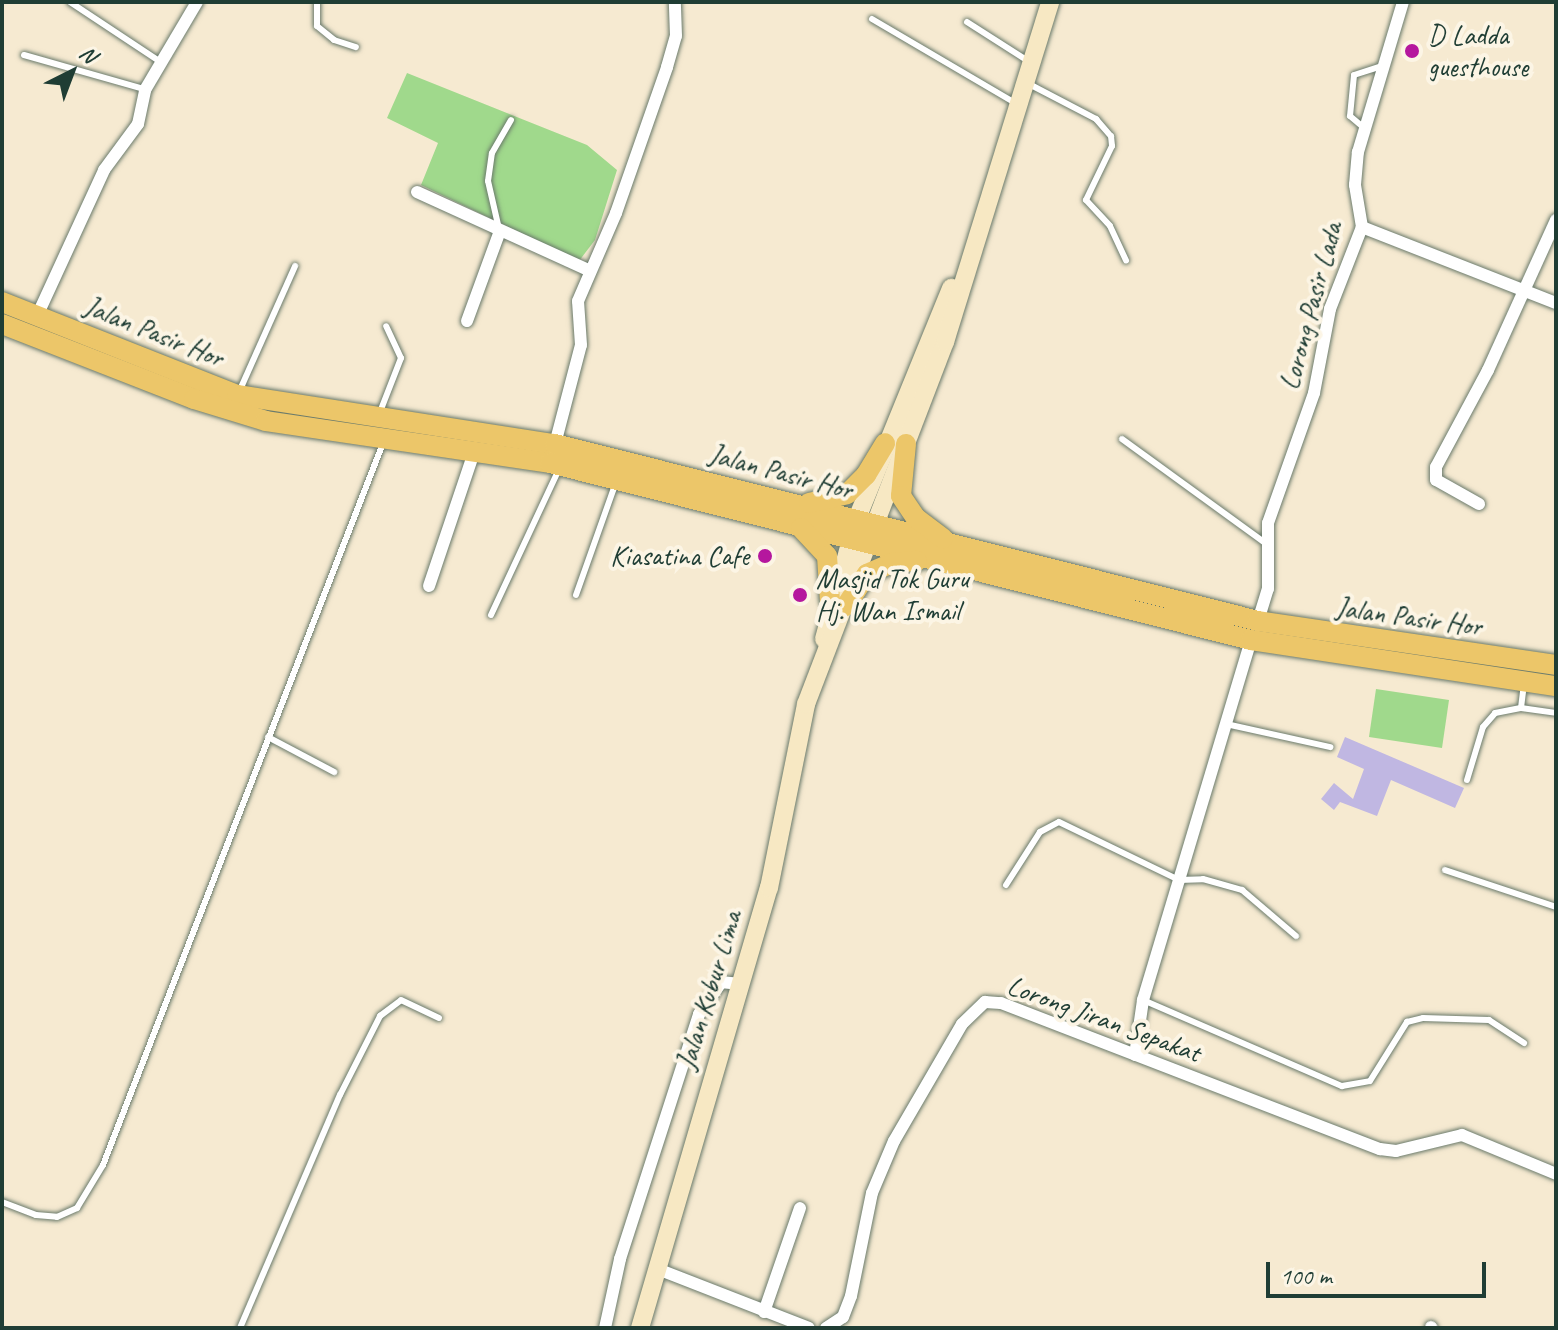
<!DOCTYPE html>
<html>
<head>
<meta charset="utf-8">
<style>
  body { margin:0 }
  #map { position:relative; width:1558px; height:1330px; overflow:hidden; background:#f6ead1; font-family:Caveat,sans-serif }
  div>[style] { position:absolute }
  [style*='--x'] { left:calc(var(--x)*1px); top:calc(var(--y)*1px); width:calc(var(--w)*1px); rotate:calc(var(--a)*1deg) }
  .green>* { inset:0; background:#a0d98c }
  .building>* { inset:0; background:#c0b7e2 }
  .roads { filter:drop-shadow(0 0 2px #6a7a6b) drop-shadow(0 0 2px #6a7a6b) }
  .lane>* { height:6px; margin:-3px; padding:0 3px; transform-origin:3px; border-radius:3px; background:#fff }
  .street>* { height:12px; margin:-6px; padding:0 6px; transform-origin:6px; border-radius:6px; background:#fff }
  .secondary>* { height:18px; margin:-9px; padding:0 9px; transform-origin:9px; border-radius:9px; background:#f7e8c3 }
  .primary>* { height:20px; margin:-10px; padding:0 10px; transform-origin:10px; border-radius:10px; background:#ecc669 }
  .dots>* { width:22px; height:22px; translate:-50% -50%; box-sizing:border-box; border:4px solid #fcf5e5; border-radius:50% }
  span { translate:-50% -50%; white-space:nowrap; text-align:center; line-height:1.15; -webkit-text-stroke:8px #fcf5e5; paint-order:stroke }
  .poi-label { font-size:28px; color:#1f3d34 }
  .left { translate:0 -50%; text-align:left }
  .right { translate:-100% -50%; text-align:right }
  .street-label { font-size:28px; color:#1f3d34 }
  .frame { position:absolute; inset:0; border:4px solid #1f3d34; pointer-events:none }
  .north { position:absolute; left:32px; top:32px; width:80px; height:80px; -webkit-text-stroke:6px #fcf5e5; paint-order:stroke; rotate:42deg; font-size:22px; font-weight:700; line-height:32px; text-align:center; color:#1f3d34 }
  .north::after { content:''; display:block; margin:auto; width:28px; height:36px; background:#1f3d34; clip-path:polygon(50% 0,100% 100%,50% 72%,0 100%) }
  .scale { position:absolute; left:1266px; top:1262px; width:220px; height:36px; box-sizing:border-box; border:4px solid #1f3d34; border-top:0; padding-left:10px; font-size:24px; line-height:28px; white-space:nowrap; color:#1f3d34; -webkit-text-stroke:6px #fcf5e5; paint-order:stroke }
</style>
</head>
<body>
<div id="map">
  <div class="green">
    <i style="clip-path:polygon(407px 73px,587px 145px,617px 170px,595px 240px,579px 261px,421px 185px,438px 143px,387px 118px)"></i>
    <i style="clip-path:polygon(1376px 689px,1449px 700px,1442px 748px,1369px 737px)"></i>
  </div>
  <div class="building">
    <i style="clip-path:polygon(1345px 737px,1464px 788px,1455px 808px,1391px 780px,1377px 816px,1340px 802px,1334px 810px,1321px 799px,1334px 783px,1353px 799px,1364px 769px,1337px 757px)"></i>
  </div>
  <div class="roads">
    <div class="lane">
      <i style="--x:70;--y:2;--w:110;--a:33.5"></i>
      <i style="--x:317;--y:2;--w:24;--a:90"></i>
      <i style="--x:317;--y:26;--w:22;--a:39"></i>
      <i style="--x:334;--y:40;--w:23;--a:18"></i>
      <i style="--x:872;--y:19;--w:168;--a:30.4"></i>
      <i style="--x:967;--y:22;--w:72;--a:32.6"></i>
      <i style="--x:24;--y:55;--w:125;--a:15.8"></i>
      <i style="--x:1029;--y:84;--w:76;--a:27.6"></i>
      <i style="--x:1096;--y:119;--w:23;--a:49"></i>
      <i style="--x:1111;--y:136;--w:10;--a:84"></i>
      <i style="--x:1112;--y:146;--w:60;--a:115.7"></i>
      <i style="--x:1086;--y:200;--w:35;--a:47"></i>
      <i style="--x:1110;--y:226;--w:38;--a:65"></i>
      <i style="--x:1363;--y:127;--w:17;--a:-140"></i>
      <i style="--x:1350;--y:116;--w:41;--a:-84.4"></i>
      <i style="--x:1354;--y:75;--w:29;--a:-18"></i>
      <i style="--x:499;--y:229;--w:49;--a:-102.9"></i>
      <i style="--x:488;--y:181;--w:28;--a:-82"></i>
      <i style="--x:492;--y:153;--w:38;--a:-60"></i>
      <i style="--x:239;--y:392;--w:138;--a:-66"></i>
      <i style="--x:380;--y:412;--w:58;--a:-68.7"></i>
      <i style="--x:401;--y:358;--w:35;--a:-115"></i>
      <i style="--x:1122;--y:439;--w:177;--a:36"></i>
      <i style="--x:576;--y:595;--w:120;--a:-70.5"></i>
      <i style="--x:491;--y:615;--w:161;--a:-65"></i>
      <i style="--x:1521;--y:708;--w:24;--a:-83"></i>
      <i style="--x:1226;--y:724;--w:107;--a:12.5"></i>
      <i style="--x:268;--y:737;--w:75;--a:27.9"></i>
      <i style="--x:1467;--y:780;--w:55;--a:-73.2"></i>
      <i style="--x:1483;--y:727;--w:18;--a:-49"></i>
      <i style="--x:1495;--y:713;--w:26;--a:-11"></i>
      <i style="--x:1521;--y:708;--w:35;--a:8"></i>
      <i style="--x:1445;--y:870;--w:117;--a:18.4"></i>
      <i style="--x:1006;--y:885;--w:63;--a:-57.3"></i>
      <i style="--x:1040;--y:832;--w:21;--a:-28"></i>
      <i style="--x:1059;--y:822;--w:133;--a:25.8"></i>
      <i style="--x:1179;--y:880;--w:24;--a:-2"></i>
      <i style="--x:1203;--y:879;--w:41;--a:15.8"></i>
      <i style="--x:1242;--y:890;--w:71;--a:40.4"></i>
      <i style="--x:1143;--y:1000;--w:217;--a:23.4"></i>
      <i style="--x:1342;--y:1086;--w:28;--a:-10"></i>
      <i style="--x:1370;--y:1081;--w:70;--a:-57.9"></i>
      <i style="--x:1407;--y:1022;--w:16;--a:-14"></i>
      <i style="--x:1423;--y:1018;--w:66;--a:1.7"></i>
      <i style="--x:1489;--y:1020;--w:42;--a:33.3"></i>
      <i style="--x:2;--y:1202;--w:36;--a:21"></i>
      <i style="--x:36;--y:1215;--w:21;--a:5"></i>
      <i style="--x:57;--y:1217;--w:22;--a:-24"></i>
      <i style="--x:77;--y:1208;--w:50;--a:-58.8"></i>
      <i style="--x:103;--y:1165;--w:774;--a:-68.8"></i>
      <i style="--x:240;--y:1328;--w:254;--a:-66.8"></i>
      <i style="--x:340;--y:1095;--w:89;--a:-63.1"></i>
      <i style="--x:380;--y:1016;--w:26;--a:-37"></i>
      <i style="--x:401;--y:1000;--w:42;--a:25.3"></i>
    </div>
    <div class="street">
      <i style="--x:417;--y:192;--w:190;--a:24.5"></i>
      <i style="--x:1362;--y:227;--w:208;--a:21.4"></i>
      <i style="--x:37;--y:316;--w:161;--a:-65.3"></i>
      <i style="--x:104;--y:170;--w:57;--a:-53.5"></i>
      <i style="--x:138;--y:124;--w:35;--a:-78"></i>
      <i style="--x:145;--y:90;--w:102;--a:-59.4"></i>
      <i style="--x:467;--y:321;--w:96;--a:-69.9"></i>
      <i style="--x:555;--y:444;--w:102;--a:-75.3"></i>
      <i style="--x:581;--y:345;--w:44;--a:-93.9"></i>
      <i style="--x:578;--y:301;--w:96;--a:-66.6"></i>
      <i style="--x:616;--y:213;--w:155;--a:-70.7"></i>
      <i style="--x:667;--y:67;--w:32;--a:-74"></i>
      <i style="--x:676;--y:36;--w:34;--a:-92"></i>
      <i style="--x:1479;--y:504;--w:49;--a:-150.8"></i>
      <i style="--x:1436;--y:480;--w:13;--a:-90"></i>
      <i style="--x:1436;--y:467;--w:110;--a:-61.8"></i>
      <i style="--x:1488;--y:370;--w:165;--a:-65.6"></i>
      <i style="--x:429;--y:586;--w:145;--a:-71.4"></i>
      <i style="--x:1258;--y:621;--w:34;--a:-73"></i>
      <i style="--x:1268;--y:589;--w:66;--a:-90"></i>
      <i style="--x:1268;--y:523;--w:138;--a:-70.5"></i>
      <i style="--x:1314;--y:393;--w:86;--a:-79.2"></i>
      <i style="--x:1330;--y:309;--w:88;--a:-68.7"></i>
      <i style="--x:1362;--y:227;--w:43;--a:-99.5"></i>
      <i style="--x:1355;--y:185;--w:33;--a:-85"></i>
      <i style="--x:1358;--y:152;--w:157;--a:-73.3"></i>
      <i style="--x:1135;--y:1055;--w:56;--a:-81.7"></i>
      <i style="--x:1143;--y:1000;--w:376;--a:-73.3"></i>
      <i style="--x:655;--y:1268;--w:165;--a:21.3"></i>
      <i style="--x:764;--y:1312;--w:110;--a:-70.9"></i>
      <i style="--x:1431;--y:1327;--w:1;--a:45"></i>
      <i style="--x:605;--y:1328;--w:71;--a:-77.7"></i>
      <i style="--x:620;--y:1259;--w:257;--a:-72.1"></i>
      <i style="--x:699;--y:1014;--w:39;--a:-55"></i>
      <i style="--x:721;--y:982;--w:19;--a:6"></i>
      <i style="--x:826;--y:1328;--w:20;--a:-33"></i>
      <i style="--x:843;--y:1317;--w:22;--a:-69"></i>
      <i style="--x:851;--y:1296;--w:105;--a:-78.5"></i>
      <i style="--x:872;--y:1193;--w:56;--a:-67.1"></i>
      <i style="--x:894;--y:1141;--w:135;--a:-59.8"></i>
      <i style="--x:962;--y:1024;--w:32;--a:-44"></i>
      <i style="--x:985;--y:1002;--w:16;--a:4"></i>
      <i style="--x:1001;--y:1003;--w:406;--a:21.1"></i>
      <i style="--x:1380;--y:1149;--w:16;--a:7"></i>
      <i style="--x:1396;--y:1151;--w:68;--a:-13.6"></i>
      <i style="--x:1462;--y:1135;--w:102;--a:22.5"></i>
    </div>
    <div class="secondary">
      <i style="--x:824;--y:639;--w:122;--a:-74.8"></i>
      <i style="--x:856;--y:521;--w:252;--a:-67.8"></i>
      <i style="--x:640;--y:1328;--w:459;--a:-73.7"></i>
      <i style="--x:769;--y:888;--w:188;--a:-78.6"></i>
      <i style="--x:806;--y:704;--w:388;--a:-69"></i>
      <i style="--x:945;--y:342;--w:356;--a:-72.8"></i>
    </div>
    <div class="primary">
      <i style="--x:2;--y:302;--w:253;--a:21.6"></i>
      <i style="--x:237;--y:395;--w:322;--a:8.8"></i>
      <i style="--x:555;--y:444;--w:725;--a:14.13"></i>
      <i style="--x:1258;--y:621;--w:301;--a:8.4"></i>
      <i style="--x:2;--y:324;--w:206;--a:21.3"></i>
      <i style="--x:194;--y:399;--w:75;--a:17"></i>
      <i style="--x:266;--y:421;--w:287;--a:8.4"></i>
      <i style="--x:550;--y:463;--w:723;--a:14.17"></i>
      <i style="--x:1251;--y:640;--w:308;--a:8.6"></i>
      <i style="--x:906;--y:444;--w:52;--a:95.5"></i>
      <i style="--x:901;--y:496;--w:27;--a:56"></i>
      <i style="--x:916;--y:518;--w:34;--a:37"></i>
      <i style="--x:809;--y:503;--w:39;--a:-13"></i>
      <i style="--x:847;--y:494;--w:27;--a:-45"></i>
      <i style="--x:866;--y:475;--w:37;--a:-59"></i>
      <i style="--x:801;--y:528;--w:38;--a:47"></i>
      <i style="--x:827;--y:556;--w:45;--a:86.2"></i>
      <i style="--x:846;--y:606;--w:38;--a:-57"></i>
      <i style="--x:867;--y:574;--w:27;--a:-24"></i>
      <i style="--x:892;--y:563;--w:25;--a:-5"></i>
    </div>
  </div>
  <div class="dots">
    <i style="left:1412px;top:51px;background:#b5179e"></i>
    <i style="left:765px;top:556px;background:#b5179e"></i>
    <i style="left:800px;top:595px;background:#b5179e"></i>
  </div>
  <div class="poi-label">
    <span class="left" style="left:1428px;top:51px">D Ladda<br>guesthouse</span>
    <span class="right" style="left:749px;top:556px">Kiasatina Cafe</span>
    <span class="left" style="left:816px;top:595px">Masjid Tok Guru<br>Hj. Wan Ismail</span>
  </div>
  <div class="street-label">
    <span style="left:1311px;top:306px;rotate:-75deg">Lorong Pasir Lada</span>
    <span style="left:154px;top:332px;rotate:22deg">Jalan Pasir Hor</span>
    <span style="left:781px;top:472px;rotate:15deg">Jalan Pasir Hor</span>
    <span style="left:1409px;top:617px;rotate:8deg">Jalan Pasir Hor</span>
    <span style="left:709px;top:990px;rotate:-73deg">Jalan Kubur Lima</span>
    <span style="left:1104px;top:1019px;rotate:20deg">Lorong Jiran Sepakat</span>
  </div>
  <div class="frame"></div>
  <div class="north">N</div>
  <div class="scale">100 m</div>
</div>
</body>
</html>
